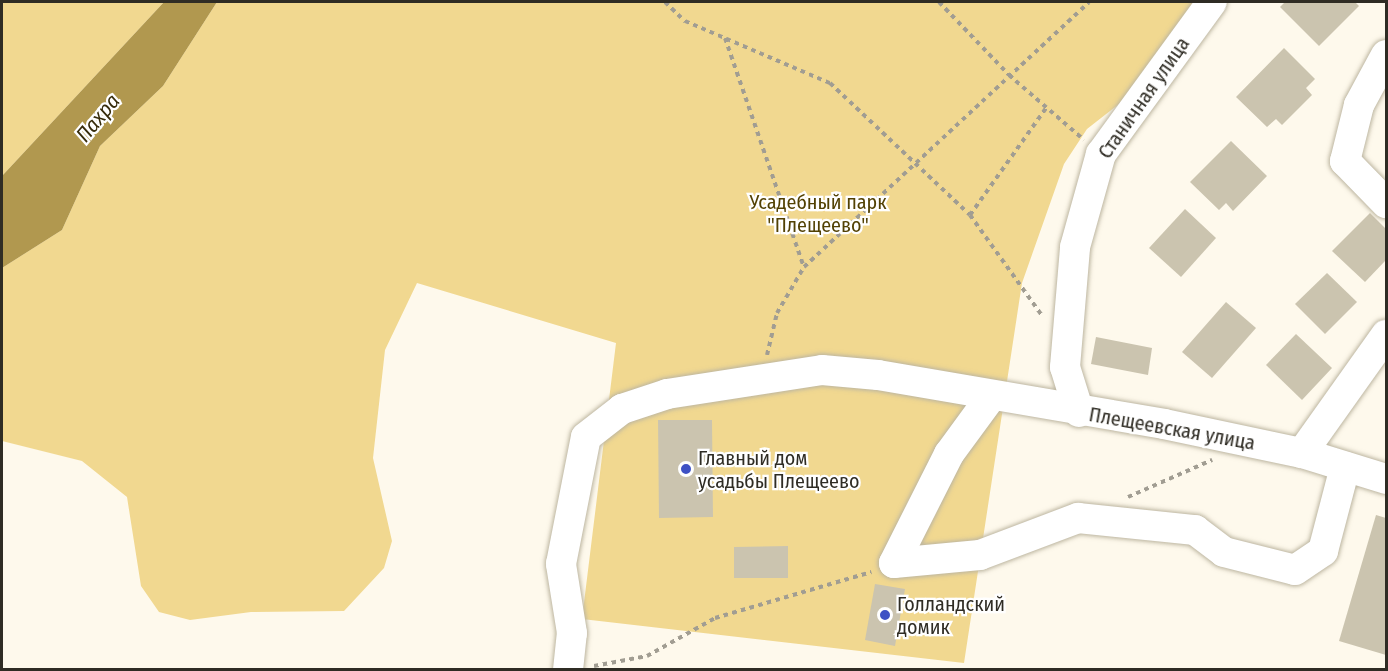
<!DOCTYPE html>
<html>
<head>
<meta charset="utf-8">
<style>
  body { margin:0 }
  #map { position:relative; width:1388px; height:671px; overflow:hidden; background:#fef9ec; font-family:"Fira Sans Condensed",sans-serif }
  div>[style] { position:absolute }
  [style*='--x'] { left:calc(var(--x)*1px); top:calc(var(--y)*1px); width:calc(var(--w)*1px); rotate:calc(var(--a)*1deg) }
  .green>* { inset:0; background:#f1d890 }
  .water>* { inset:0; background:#b1984f }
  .building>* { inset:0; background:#cbc4af }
  .path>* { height:4px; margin-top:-2px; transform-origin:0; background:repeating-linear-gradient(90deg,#a19d92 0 4.5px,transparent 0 9px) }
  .roads { filter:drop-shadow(0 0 2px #bdb6a1) drop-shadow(0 0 2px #bdb6a1) }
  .minor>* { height:30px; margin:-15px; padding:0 15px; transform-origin:15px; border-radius:15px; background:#fff }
  .dots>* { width:16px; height:16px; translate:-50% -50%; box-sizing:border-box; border:3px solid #fff; border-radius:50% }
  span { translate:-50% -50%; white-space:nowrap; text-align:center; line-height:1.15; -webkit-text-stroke:4.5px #fff; paint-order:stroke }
  .street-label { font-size:20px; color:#2f2c24 }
  .park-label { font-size:20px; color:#524103 }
  .poi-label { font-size:20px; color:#2f2c24 }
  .left { translate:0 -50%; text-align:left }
  .water-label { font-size:21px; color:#372c0b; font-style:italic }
  .frame { position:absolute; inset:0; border:3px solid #2f2c24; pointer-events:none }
</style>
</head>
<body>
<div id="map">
  <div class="green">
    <i style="clip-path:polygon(2px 2px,164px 2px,2px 176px)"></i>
    <i style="clip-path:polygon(217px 2px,1222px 2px,1202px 39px,1087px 129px,1064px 164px,1022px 283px,964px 663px,582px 619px,616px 343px,417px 283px,385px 350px,373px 458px,392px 541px,384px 568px,344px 611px,251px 612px,190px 620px,159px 612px,141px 586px,127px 497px,82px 461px,2px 441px,2px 268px,62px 230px,100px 146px,163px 86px)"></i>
  </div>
  <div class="water">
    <i style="clip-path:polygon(164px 2px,217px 2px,163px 86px,100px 146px,62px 230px,2px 268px,2px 176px)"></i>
  </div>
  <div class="building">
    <i style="clip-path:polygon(1285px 2px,1355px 2px,1359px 6px,1319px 46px,1280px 7px)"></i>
    <i style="clip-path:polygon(1284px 48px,1315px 79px,1306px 88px,1312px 95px,1282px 125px,1276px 119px,1267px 127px,1236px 97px)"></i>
    <i style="clip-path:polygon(1231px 141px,1267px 176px,1233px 211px,1226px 203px,1219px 210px,1190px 182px)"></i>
    <i style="clip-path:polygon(1185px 209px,1216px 238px,1181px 277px,1149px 248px)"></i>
    <i style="clip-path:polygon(1370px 213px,1386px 229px,1386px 260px,1365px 282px,1332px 251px)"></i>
    <i style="clip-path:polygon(1327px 273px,1357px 302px,1325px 334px,1295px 304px)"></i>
    <i style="clip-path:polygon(1226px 302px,1256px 328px,1212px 378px,1182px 352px)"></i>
    <i style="clip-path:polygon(1296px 334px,1332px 368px,1302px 400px,1266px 365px)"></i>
    <i style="clip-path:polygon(1096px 337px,1152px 348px,1148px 375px,1091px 364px)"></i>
    <i style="clip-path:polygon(658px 420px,712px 420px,713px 517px,659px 518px)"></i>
    <i style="clip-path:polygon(1376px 515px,1386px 518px,1386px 655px,1339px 641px)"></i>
    <i style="clip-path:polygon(788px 546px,788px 578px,734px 578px,734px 547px)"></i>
    <i style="clip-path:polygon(875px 584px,905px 589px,895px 646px,865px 640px)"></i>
  </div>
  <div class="path">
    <i style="--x:665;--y:2;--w:28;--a:44"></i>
    <i style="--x:685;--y:21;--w:158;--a:23.2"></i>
    <i style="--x:830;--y:83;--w:192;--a:43.3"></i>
    <i style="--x:970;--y:215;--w:125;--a:54.4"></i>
    <i style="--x:939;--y:2;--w:101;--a:46.2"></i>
    <i style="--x:1009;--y:75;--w:99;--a:40.9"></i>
    <i style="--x:725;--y:38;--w:242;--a:71"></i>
    <i style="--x:970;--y:215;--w:131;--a:-54.6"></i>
    <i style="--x:767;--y:355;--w:43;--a:-76.6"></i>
    <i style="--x:777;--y:313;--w:53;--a:-59.6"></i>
    <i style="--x:804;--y:267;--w:389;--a:-42.9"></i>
    <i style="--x:1128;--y:497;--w:92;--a:-23.8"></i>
    <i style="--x:594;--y:666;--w:54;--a:-10.7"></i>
    <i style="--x:647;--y:656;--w:78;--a:-29.2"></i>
    <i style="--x:715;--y:618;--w:163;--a:-16.4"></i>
  </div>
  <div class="roads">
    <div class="minor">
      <i style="--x:1386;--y:55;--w:57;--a:118.4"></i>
      <i style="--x:1359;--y:105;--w:58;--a:104"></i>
      <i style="--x:1345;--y:161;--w:59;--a:45.7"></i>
      <i style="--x:1079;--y:412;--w:47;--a:-107.3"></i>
      <i style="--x:1065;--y:367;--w:120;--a:-85.2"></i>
      <i style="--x:1075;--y:247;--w:97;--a:-74.4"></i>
      <i style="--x:1101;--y:154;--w:188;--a:-53.9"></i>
      <i style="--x:1302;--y:453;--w:145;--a:-54.6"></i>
      <i style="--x:894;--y:563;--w:86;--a:-5.3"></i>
      <i style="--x:980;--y:555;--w:105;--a:-20.7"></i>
      <i style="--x:1078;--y:518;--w:118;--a:5.9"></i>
      <i style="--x:1195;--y:530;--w:36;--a:37"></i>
      <i style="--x:1224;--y:552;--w:73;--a:14.2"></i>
      <i style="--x:1295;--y:570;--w:34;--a:-34"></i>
      <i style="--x:1323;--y:551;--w:87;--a:-75.3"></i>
      <i style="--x:894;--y:563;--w:122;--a:-63.2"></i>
      <i style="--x:949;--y:454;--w:69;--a:-53.8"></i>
      <i style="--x:568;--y:670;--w:37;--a:-84"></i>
      <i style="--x:572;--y:633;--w:70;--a:-99.1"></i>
      <i style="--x:561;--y:564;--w:129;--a:-78.9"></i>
      <i style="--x:586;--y:437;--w:46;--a:-37.9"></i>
      <i style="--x:622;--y:409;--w:47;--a:-18.4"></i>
      <i style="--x:667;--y:394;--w:157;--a:-8.8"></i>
      <i style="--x:822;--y:370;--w:56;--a:5.1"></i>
      <i style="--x:878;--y:375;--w:290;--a:9.7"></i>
      <i style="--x:1164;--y:424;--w:141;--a:11.9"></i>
      <i style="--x:1302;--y:453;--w:88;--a:17.2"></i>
    </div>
  </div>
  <div class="dots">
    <i style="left:686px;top:469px;background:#3e51c4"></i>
    <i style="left:885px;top:615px;background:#3e51c4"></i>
  </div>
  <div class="street-label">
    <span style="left:1144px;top:98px;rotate:-55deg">Станичная улица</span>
    <span style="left:1172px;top:429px;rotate:10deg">Плещеевская улица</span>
  </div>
  <div class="park-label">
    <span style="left:818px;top:214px">Усадебный парк<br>"Плещеево"</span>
  </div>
  <div class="poi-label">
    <span class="left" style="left:698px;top:470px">Главный дом<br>усадьбы Плещеево</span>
    <span class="left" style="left:897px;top:616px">Голландский<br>домик</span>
  </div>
  <div class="water-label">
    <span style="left:98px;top:118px;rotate:-50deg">Пахра</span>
  </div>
  <div class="frame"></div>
</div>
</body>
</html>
